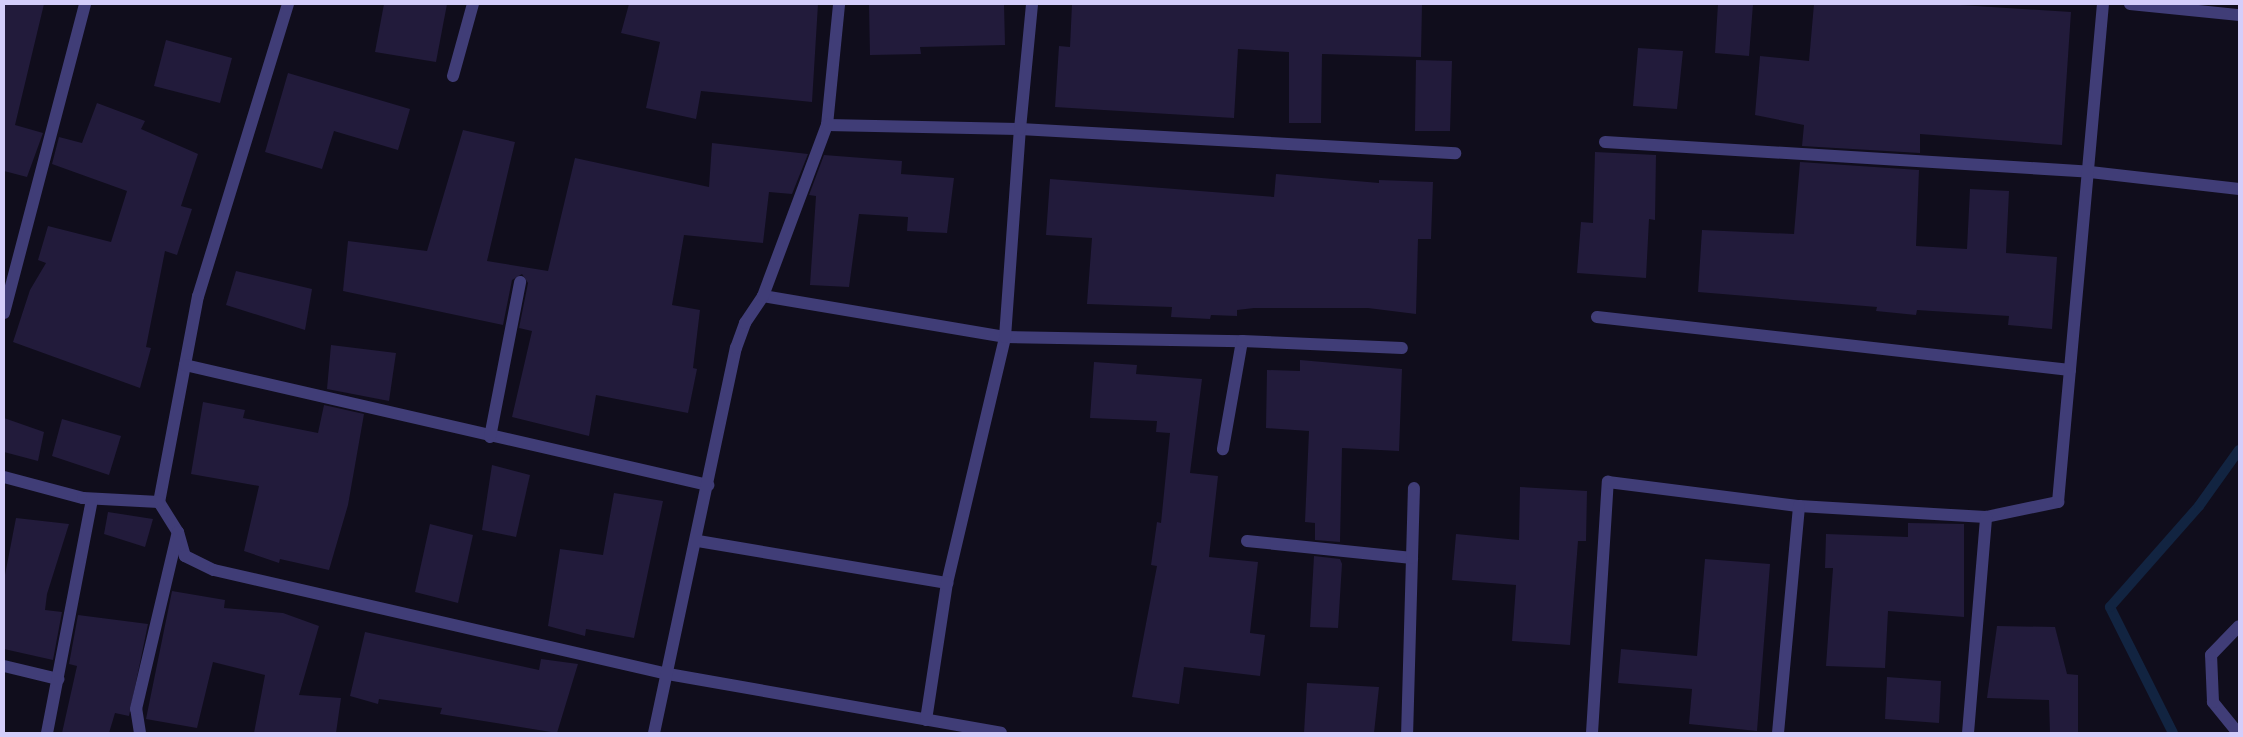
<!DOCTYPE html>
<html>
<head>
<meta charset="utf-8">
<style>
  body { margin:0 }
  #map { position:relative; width:2243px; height:737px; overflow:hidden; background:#100d1c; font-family:Roboto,sans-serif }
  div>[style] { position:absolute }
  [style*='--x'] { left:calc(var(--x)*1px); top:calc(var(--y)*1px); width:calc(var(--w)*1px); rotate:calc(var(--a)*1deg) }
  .stream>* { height:10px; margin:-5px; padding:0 5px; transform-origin:5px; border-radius:5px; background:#122441 }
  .building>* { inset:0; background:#221b3b }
  .minor>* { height:12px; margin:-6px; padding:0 6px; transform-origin:6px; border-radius:6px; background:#403d77 }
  span { translate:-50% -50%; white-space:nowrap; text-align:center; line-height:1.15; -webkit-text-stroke:4.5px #100d1c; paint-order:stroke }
  .frame { position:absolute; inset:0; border:5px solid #d4cefa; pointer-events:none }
</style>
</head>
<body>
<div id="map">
  <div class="stream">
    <i style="--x:2173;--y:733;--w:141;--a:-116.6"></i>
    <i style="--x:2110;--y:607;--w:135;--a:-48.6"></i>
    <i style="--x:2199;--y:506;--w:69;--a:-54.5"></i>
  </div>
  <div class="building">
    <i style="clip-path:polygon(4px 4px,44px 4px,15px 125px,43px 133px,27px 177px,4px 171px)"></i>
    <i style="clip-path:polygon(384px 4px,447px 4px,436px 62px,375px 52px)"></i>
    <i style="clip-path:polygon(629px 4px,818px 4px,812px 102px,701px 91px,696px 119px,646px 108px,660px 42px,621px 33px)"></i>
    <i style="clip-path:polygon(869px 4px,1004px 4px,1005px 45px,920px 47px,921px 54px,870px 55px)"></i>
    <i style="clip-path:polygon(1072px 4px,1422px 4px,1421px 57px,1322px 54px,1321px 123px,1289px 123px,1289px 52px,1238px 49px,1234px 118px,1055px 107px,1059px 46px,1070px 47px)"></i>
    <i style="clip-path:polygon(1718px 4px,1753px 4px,1749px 56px,1715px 53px)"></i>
    <i style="clip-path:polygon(1814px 4px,1945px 4px,2071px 12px,2062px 145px,1920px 134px,1920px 153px,1802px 146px,1804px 125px,1755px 115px,1760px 56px,1809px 61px)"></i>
    <i style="clip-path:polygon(166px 40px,232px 58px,220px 103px,154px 86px)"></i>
    <i style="clip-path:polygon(1638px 48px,1683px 51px,1677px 109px,1633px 106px)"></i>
    <i style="clip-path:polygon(1416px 60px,1452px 61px,1450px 131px,1415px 131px)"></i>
    <i style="clip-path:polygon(288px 73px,410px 109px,398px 150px,334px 131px,322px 169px,265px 152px)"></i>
    <i style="clip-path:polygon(97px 103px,145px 121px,141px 129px,198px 154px,181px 206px,192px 209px,177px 255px,165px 251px,146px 347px,151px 348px,140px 388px,13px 342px,30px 290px,46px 263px,38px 260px,48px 226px,111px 242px,127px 191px,52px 164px,59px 137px,82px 143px)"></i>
    <i style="clip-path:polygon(463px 130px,515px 142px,487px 261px,548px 271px,575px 158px,709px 187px,712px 143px,808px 154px,792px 194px,769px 192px,763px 243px,684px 235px,672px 305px,700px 310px,693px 368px,697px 369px,688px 413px,596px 395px,589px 436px,512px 417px,532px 331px,519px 328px,528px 283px,522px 274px,512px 280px,503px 325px,343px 291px,348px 241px,427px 251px)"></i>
    <i style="clip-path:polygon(1595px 152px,1656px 155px,1655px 220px,1649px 219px,1646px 278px,1577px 273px,1581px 222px,1593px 223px)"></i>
    <i style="clip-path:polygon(824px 155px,902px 161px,901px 174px,954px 178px,947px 233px,907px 231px,908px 217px,859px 214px,849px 287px,810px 285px,816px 196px,809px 195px)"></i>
    <i style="clip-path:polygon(1800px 162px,1919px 170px,1916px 246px,1967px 249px,1970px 189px,2009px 191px,2006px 253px,2057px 257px,2052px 329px,2008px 325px,2009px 316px,1917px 310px,1916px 315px,1876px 311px,1877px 307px,1698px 292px,1702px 230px,1794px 234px)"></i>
    <i style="clip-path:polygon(1276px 174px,1379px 183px,1379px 180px,1433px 182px,1431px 239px,1418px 239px,1416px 314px,1368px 308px,1254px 308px,1237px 310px,1237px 316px,1211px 315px,1210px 319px,1171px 317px,1172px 307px,1087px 304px,1092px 238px,1046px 235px,1050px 179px,1274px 197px)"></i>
    <i style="clip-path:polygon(236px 271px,312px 289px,305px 330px,226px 305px)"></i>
    <i style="clip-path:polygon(331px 345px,396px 353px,389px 401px,327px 389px)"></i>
    <i style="clip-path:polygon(1300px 360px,1402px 369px,1399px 451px,1342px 448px,1340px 542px,1315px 540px,1315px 523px,1305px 522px,1309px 431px,1266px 428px,1267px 370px,1300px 371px)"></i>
    <i style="clip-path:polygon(1094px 362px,1137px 365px,1136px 374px,1202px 379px,1190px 473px,1218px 476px,1209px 557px,1258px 562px,1250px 633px,1265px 635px,1260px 676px,1184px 667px,1179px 704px,1132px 697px,1157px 566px,1151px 565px,1157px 522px,1161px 523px,1170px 433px,1156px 432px,1157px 421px,1090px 418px)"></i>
    <i style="clip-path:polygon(203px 402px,245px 410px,243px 418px,318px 433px,324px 405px,364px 414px,348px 505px,329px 570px,280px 559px,279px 563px,244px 551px,259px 486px,191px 474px)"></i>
    <i style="clip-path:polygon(4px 418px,44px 432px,38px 461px,4px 452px)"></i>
    <i style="clip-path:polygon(62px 419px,121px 436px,109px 475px,52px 456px)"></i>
    <i style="clip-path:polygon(492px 465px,530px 475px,516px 537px,482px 530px)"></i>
    <i style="clip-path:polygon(1520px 487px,1587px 491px,1586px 541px,1578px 541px,1570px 645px,1512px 641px,1516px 585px,1452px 580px,1456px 534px,1519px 540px)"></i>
    <i style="clip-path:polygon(614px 493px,663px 501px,634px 638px,586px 629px,585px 636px,548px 626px,560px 549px,603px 555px)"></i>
    <i style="clip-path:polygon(108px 512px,153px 519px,145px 547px,104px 534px)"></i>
    <i style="clip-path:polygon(16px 518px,69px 524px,47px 594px,45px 610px,62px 612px,53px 660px,4px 649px,4px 580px)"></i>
    <i style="clip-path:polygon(1908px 523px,1964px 524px,1964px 617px,1888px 611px,1885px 668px,1826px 666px,1833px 568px,1825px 568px,1826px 534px,1908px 537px)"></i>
    <i style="clip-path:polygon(430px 524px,473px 535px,458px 603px,415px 592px)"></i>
    <i style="clip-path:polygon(1314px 556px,1340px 559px,1342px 564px,1338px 628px,1310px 627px)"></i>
    <i style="clip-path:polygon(1705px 559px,1770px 564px,1757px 731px,1689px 724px,1692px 689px,1618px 683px,1621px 649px,1697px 656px)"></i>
    <i style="clip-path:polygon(172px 591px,225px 600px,224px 608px,283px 613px,319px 626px,299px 695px,341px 698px,336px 733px,254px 733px,265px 675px,213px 662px,197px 728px,146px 719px)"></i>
    <i style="clip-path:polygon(78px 615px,148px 624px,129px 716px,115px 713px,109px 733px,62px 733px,77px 666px,69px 664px)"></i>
    <i style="clip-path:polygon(1997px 626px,2055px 627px,2067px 674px,2078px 675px,2078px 733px,2050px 733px,2049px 700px,1987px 698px)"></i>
    <i style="clip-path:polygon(365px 632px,539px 670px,541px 659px,578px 664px,557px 733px,440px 714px,442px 708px,379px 699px,378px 704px,350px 696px)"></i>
    <i style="clip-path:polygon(1887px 677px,1941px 681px,1939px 723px,1885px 719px)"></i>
    <i style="clip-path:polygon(1307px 683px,1379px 687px,1374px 733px,1304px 733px)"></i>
  </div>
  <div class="minor">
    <i style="--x:288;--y:4;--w:306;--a:107.1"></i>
    <i style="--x:198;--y:296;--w:210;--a:100.7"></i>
    <i style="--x:159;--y:502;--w:36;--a:58"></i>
    <i style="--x:178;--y:532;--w:25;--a:74"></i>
    <i style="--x:185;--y:556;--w:32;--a:26"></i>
    <i style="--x:214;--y:570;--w:466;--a:12.9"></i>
    <i style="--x:668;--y:674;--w:338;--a:10"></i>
    <i style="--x:2130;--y:4;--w:110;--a:5.8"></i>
    <i style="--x:453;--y:76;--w:75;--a:-74.5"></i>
    <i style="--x:827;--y:125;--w:122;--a:-84.3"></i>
    <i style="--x:1605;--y:142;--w:486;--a:3.5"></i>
    <i style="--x:2090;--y:172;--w:150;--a:6.5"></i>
    <i style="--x:763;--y:296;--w:245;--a:9.6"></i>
    <i style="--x:1005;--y:337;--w:237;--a:1"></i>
    <i style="--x:1242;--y:341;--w:110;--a:100"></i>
    <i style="--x:4;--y:313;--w:319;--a:-75.3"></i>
    <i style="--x:1597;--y:317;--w:476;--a:6.4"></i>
    <i style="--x:1242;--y:341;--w:160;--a:2.5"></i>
    <i style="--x:185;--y:365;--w:537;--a:12.92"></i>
    <i style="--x:490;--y:437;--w:158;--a:-79"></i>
    <i style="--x:4;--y:477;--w:82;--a:14.9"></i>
    <i style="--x:83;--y:498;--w:76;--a:3"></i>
    <i style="--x:698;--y:541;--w:253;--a:9.6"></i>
    <i style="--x:947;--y:583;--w:253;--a:-76.7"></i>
    <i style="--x:1005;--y:337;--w:209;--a:-85.9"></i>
    <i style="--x:1020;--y:129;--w:436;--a:3.2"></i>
    <i style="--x:1247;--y:541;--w:166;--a:5.9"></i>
    <i style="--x:1412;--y:558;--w:175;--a:91.6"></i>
    <i style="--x:1412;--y:558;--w:70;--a:-88.4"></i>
    <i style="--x:4;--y:666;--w:56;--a:13.5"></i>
    <i style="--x:926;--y:720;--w:139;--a:-81.3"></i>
    <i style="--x:47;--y:733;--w:238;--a:-79.1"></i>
    <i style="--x:140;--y:733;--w:24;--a:-99"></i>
    <i style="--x:136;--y:709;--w:182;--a:-76.7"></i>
    <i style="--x:654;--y:733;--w:394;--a:-78"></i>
    <i style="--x:736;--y:348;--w:27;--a:-70"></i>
    <i style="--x:745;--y:323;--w:32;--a:-56"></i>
    <i style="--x:763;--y:296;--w:183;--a:-69.5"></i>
    <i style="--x:827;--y:125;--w:193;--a:1.2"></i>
    <i style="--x:1020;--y:129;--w:126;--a:-84.5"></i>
    <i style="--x:1592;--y:733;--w:252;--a:-86.4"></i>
    <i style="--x:1608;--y:482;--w:193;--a:7.2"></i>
    <i style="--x:1799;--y:506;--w:187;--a:3.4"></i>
    <i style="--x:1986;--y:517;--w:74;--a:-11.8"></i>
    <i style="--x:2058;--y:502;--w:500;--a:-84.84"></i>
    <i style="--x:1778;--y:733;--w:228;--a:-84.7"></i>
    <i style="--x:1968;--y:733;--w:217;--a:-85.2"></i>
    <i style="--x:2238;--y:733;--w:40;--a:-129"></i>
    <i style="--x:2213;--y:702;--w:47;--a:-92.4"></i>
    <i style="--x:2211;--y:655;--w:40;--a:-46"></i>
  </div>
  <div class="frame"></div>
</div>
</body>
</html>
